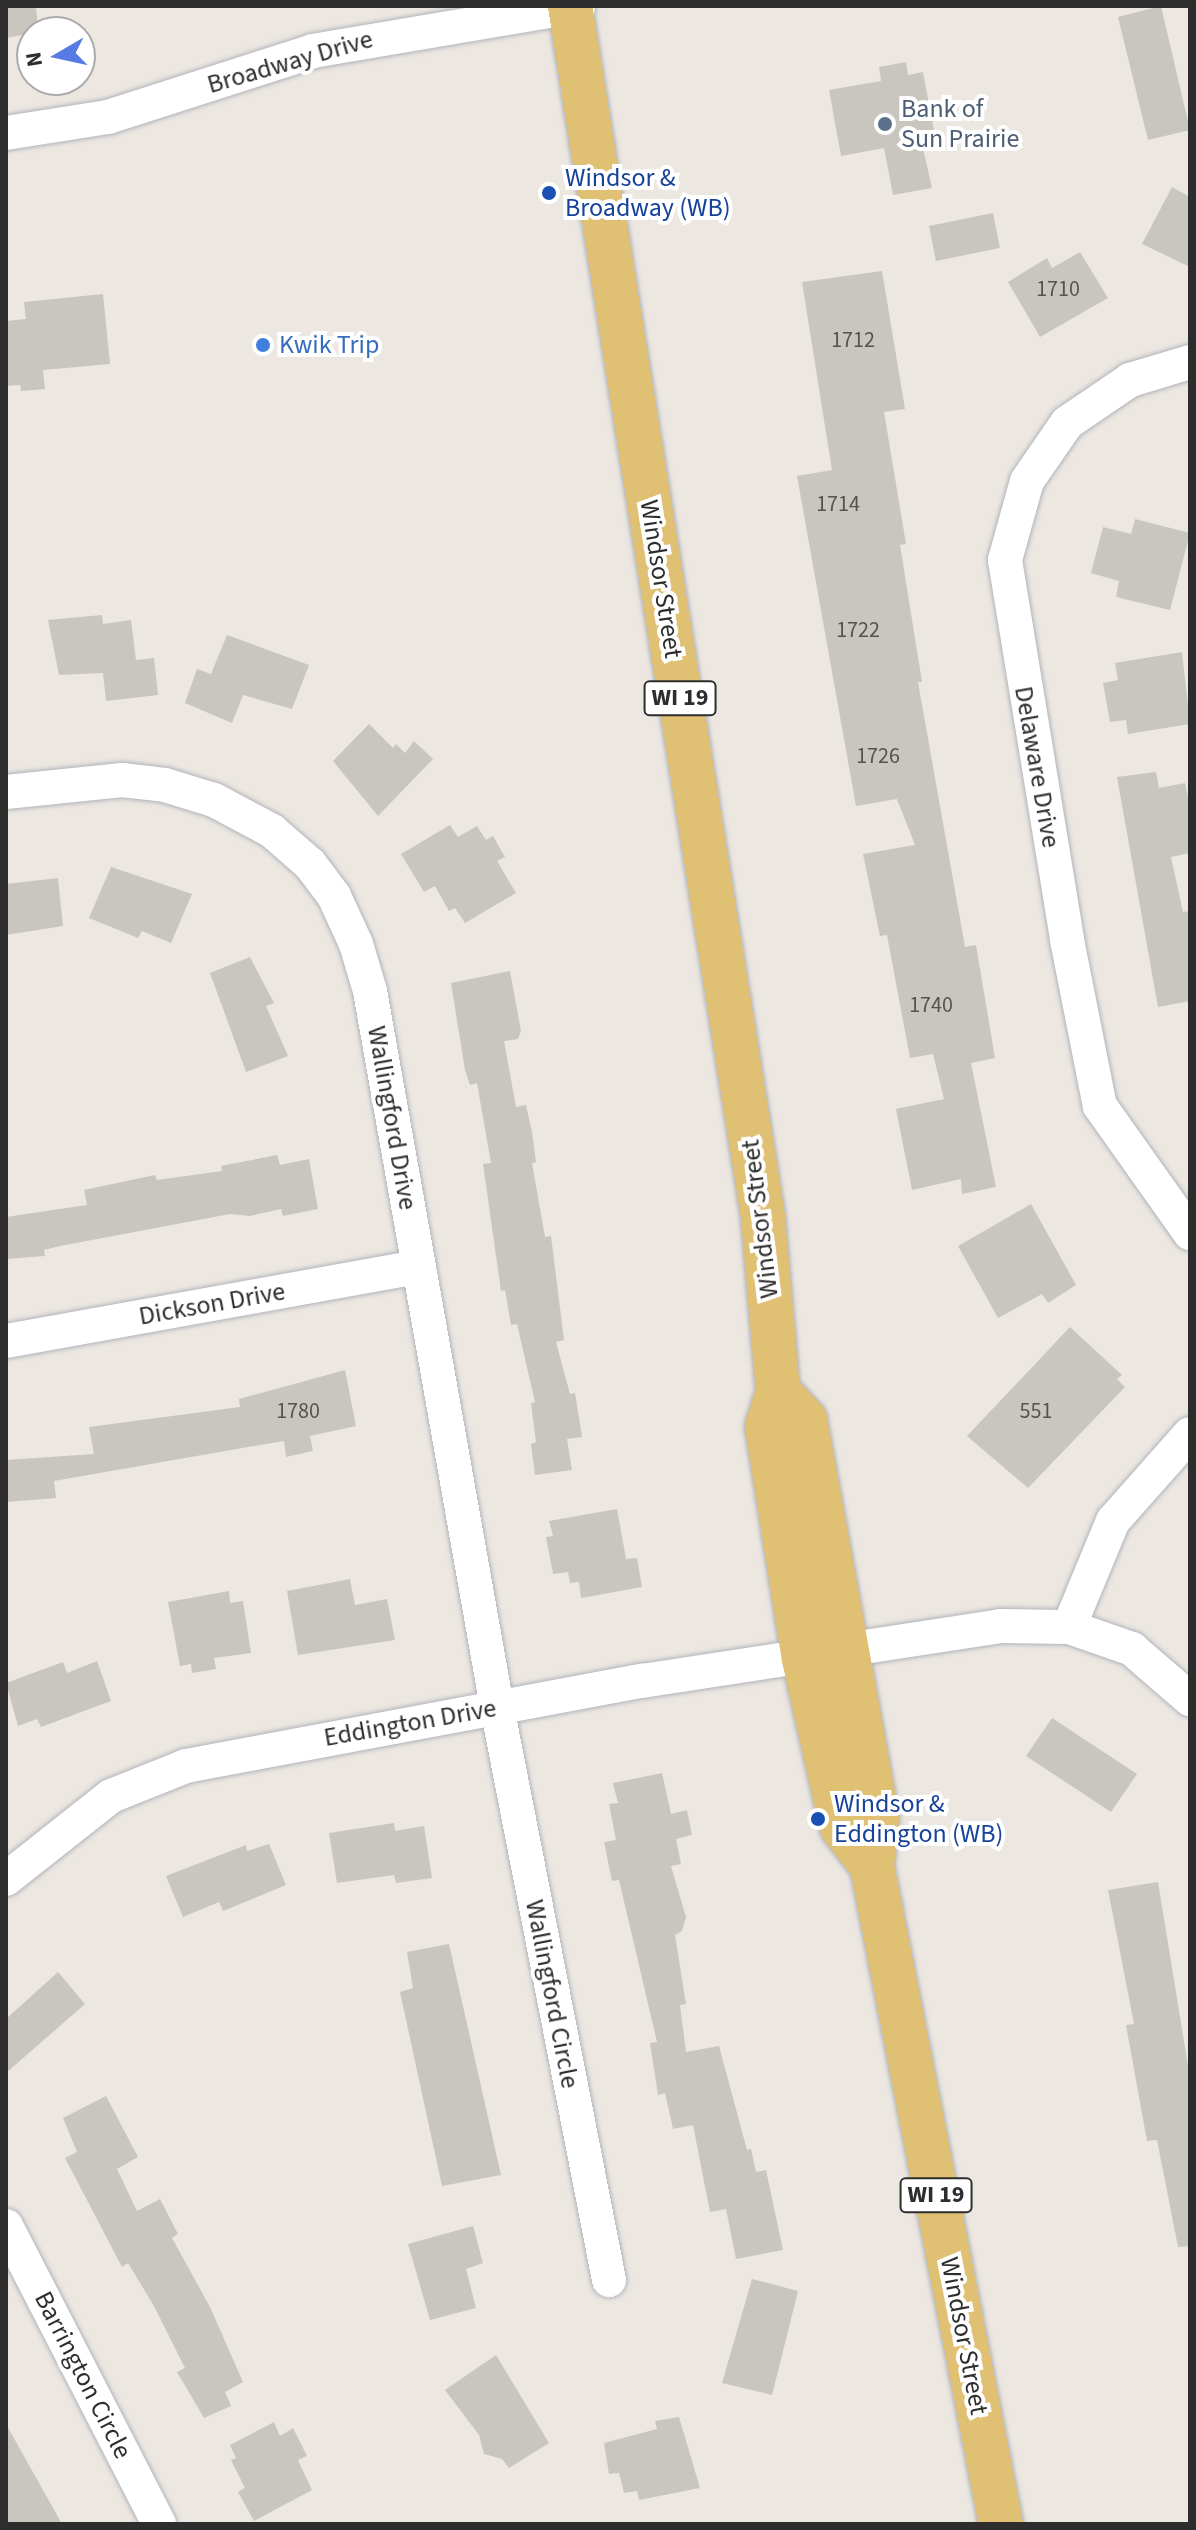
<!DOCTYPE html>
<html>
<head>
<meta charset="utf-8">
<style>
  body { margin:0 }
  #map { position:relative; width:1196px; height:2530px; overflow:hidden; background:#ece7e1; font-family:"Source Sans 3",sans-serif }
  div>[style] { position:absolute }
  [style*='--x'] { left:calc(var(--x)*1px); top:calc(var(--y)*1px); width:calc(var(--w)*1px); rotate:calc(var(--a)*1deg) }
  .building>* { inset:0; background:#c9c5bf }
  .roads { filter:drop-shadow(0 0 2px #b2b4bb) drop-shadow(0 0 2px #b2b4bb) }
  .minor>* { height:34px; margin:-17px; padding:0 17px; transform-origin:17px; border-radius:17px; background:#fff }
  .primary>* { height:44px; margin:-22px; padding:0 22px; transform-origin:22px; border-radius:22px; background:#e0c073 }
  .dots>* { width:22px; height:22px; translate:-50% -50%; box-sizing:border-box; border:4px solid #fff; border-radius:50% }
  span { translate:-50% -50%; white-space:nowrap; text-align:center; line-height:1.15; -webkit-text-stroke:8px #fff; paint-order:stroke }
  .number-label { font-size:22px; color:#545352 }
  .number-label span { -webkit-text-stroke-width:0 }
  .shield-label span { padding:2px 6px; background:#fff; border:2px solid; border-radius:6px; -webkit-text-stroke-width:0 }
  .shield-label { font-size:24px; color:#2d2d2d; font-weight:700 }
  .street-label { font-size:26px; color:#2d2d2d }
  .service-label { font-size:26px; color:#4e5e75 }
  .left { translate:0 -50%; text-align:left }
  .transit-label { font-size:26px; color:#164399 }
  .shop-label { font-size:26px; color:#366cbe }
  .frame { position:absolute; inset:0; border:8px solid #2d2d2d; pointer-events:none }
  .north { position:absolute; left:16px; top:16px; width:80px; height:80px; box-sizing:border-box; background:#fff; border:2px solid #ababab; border-radius:50%; rotate:261deg; font-size:22px; font-weight:700; line-height:32px; text-align:center; color:#2d2d2d }
  .north::after { content:''; display:block; margin:auto; width:28px; height:36px; background:#577ae4; clip-path:polygon(50% 0,100% 100%,50% 72%,0 100%) }
</style>
</head>
<body>
<div id="map">
  <div class="building">
    <i style="clip-path:polygon(6px 6px,36px 6px,38px 32px,6px 38px)"></i>
    <i style="clip-path:polygon(1161px 6px,1190px 130px,1148px 140px,1118px 17px)"></i>
    <i style="clip-path:polygon(906px 62px,908px 75px,923px 72px,936px 141px,922px 144px,932px 188px,893px 195px,884px 148px,841px 156px,829px 90px,881px 81px,879px 67px)"></i>
    <i style="clip-path:polygon(1172px 187px,1190px 197px,1190px 267px,1142px 244px)"></i>
    <i style="clip-path:polygon(993px 213px,1000px 248px,936px 261px,929px 226px)"></i>
    <i style="clip-path:polygon(1080px 252px,1108px 298px,1040px 337px,1008px 282px,1047px 258px,1052px 268px)"></i>
    <i style="clip-path:polygon(882px 271px,905px 409px,884px 412px,906px 544px,900px 545px,922px 682px,918px 682px,965px 947px,976px 945px,995px 1058px,971px 1063px,996px 1187px,962px 1194px,961px 1179px,912px 1190px,896px 1109px,944px 1099px,933px 1054px,910px 1058px,887px 935px,880px 936px,863px 854px,915px 845px,897px 799px,856px 806px,797px 476px,832px 470px,802px 282px)"></i>
    <i style="clip-path:polygon(103px 294px,110px 364px,43px 370px,45px 389px,21px 391px,20px 385px,6px 386px,6px 321px,26px 319px,24px 302px)"></i>
    <i style="clip-path:polygon(1135px 519px,1190px 533px,1170px 610px,1116px 597px,1119px 581px,1091px 573px,1103px 527px,1131px 534px)"></i>
    <i style="clip-path:polygon(102px 615px,103px 624px,131px 620px,136px 660px,154px 658px,158px 695px,106px 701px,103px 673px,59px 675px,48px 620px)"></i>
    <i style="clip-path:polygon(227px 635px,309px 665px,292px 709px,243px 695px,232px 723px,185px 703px,197px 669px,211px 674px)"></i>
    <i style="clip-path:polygon(1182px 652px,1190px 724px,1128px 734px,1126px 720px,1110px 722px,1103px 683px,1118px 680px,1115px 663px)"></i>
    <i style="clip-path:polygon(369px 724px,393px 748px,396px 744px,405px 753px,414px 741px,433px 759px,378px 816px,333px 761px)"></i>
    <i style="clip-path:polygon(1156px 772px,1159px 788px,1185px 783px,1190px 807px,1190px 853px,1171px 857px,1183px 912px,1190px 911px,1190px 1001px,1158px 1007px,1117px 777px)"></i>
    <i style="clip-path:polygon(450px 825px,458px 837px,477px 826px,486px 840px,493px 836px,505px 857px,497px 861px,516px 893px,465px 923px,455px 908px,449px 911px,435px 886px,424px 892px,401px 854px)"></i>
    <i style="clip-path:polygon(111px 867px,192px 894px,171px 943px,142px 931px,138px 938px,89px 918px)"></i>
    <i style="clip-path:polygon(58px 878px,63px 926px,6px 935px,6px 884px)"></i>
    <i style="clip-path:polygon(250px 957px,274px 1003px,266px 1006px,288px 1056px,246px 1072px,210px 973px)"></i>
    <i style="clip-path:polygon(510px 971px,521px 1031px,518px 1039px,504px 1041px,516px 1107px,526px 1105px,532px 1132px,536px 1162px,532px 1163px,545px 1237px,551px 1236px,564px 1340px,556px 1342px,570px 1394px,575px 1393px,582px 1437px,567px 1439px,572px 1470px,535px 1475px,531px 1444px,536px 1442px,531px 1403px,535px 1402px,517px 1324px,511px 1325px,505px 1290px,501px 1291px,483px 1164px,491px 1163px,477px 1083px,470px 1085px,465px 1070px,451px 983px)"></i>
    <i style="clip-path:polygon(277px 1155px,280px 1165px,309px 1159px,318px 1209px,283px 1216px,281px 1209px,250px 1216px,230px 1214px,60px 1246px,44px 1250px,45px 1256px,6px 1259px,6px 1217px,87px 1205px,84px 1190px,155px 1175px,157px 1180px,222px 1171px,221px 1166px)"></i>
    <i style="clip-path:polygon(1031px 1204px,1076px 1285px,1048px 1303px,1042px 1294px,998px 1318px,958px 1246px)"></i>
    <i style="clip-path:polygon(1070px 1327px,1122px 1375px,1117px 1379px,1125px 1387px,1028px 1488px,967px 1436px)"></i>
    <i style="clip-path:polygon(345px 1370px,356px 1426px,310px 1436px,313px 1451px,286px 1457px,284px 1441px,248px 1447px,54px 1481px,56px 1498px,6px 1502px,6px 1460px,94px 1454px,89px 1427px,240px 1407px,239px 1399px)"></i>
    <i style="clip-path:polygon(617px 1509px,626px 1559px,637px 1558px,642px 1587px,581px 1598px,579px 1582px,570px 1583px,568px 1572px,553px 1574px,546px 1537px,553px 1536px,549px 1521px)"></i>
    <i style="clip-path:polygon(350px 1579px,355px 1605px,387px 1599px,395px 1640px,298px 1655px,287px 1591px)"></i>
    <i style="clip-path:polygon(229px 1591px,230px 1603px,243px 1601px,251px 1653px,214px 1658px,216px 1669px,192px 1673px,191px 1664px,180px 1666px,168px 1602px)"></i>
    <i style="clip-path:polygon(97px 1661px,111px 1701px,41px 1727px,37px 1719px,18px 1726px,6px 1683px,63px 1662px,67px 1673px)"></i>
    <i style="clip-path:polygon(1052px 1718px,1137px 1774px,1111px 1812px,1026px 1756px)"></i>
    <i style="clip-path:polygon(662px 1773px,671px 1814px,687px 1810px,692px 1835px,676px 1839px,681px 1864px,671px 1866px,686px 1917px,682px 1931px,675px 1935px,686px 2004px,680px 2005px,686px 2052px,719px 2046px,747px 2150px,751px 2149px,756px 2172px,766px 2170px,783px 2250px,736px 2259px,726px 2209px,710px 2212px,693px 2125px,673px 2129px,665px 2093px,658px 2095px,650px 2043px,657px 2042px,619px 1880px,612px 1881px,604px 1842px,616px 1840px,609px 1804px,618px 1803px,613px 1783px)"></i>
    <i style="clip-path:polygon(394px 1823px,395px 1831px,424px 1826px,432px 1878px,396px 1883px,394px 1875px,337px 1883px,329px 1833px)"></i>
    <i style="clip-path:polygon(269px 1844px,286px 1885px,223px 1911px,219px 1902px,183px 1917px,166px 1876px,246px 1845px,247px 1851px)"></i>
    <i style="clip-path:polygon(1158px 1882px,1190px 2078px,1190px 2246px,1178px 2247px,1157px 2140px,1147px 2141px,1126px 2025px,1134px 2024px,1108px 1890px)"></i>
    <i style="clip-path:polygon(449px 1944px,501px 2175px,442px 2186px,400px 1992px,413px 1988px,407px 1952px)"></i>
    <i style="clip-path:polygon(58px 1972px,85px 2004px,6px 2073px,6px 2019px)"></i>
    <i style="clip-path:polygon(106px 2096px,138px 2157px,117px 2169px,137px 2211px,160px 2199px,178px 2234px,172px 2238px,210px 2307px,243px 2382px,225px 2392px,231px 2406px,204px 2418px,177px 2372px,185px 2368px,154px 2306px,128px 2263px,122px 2267px,65px 2158px,77px 2152px,63px 2118px)"></i>
    <i style="clip-path:polygon(473px 2226px,483px 2263px,466px 2269px,476px 2308px,430px 2320px,408px 2244px)"></i>
    <i style="clip-path:polygon(752px 2279px,798px 2291px,772px 2395px,722px 2383px)"></i>
    <i style="clip-path:polygon(496px 2355px,549px 2443px,509px 2468px,502px 2459px,484px 2454px,479px 2435px,445px 2390px)"></i>
    <i style="clip-path:polygon(679px 2417px,700px 2488px,639px 2500px,637px 2491px,624px 2493px,619px 2473px,609px 2474px,604px 2443px,657px 2429px,655px 2421px)"></i>
    <i style="clip-path:polygon(274px 2422px,280px 2436px,293px 2428px,307px 2456px,298px 2460px,312px 2490px,254px 2521px,238px 2492px,245px 2488px,231px 2460px,236px 2458px,230px 2445px)"></i>
    <i style="clip-path:polygon(6px 2424px,62px 2524px,6px 2524px)"></i>
  </div>
  <div class="roads">
    <div class="minor">
      <i style="--x:6;--y:133;--w:103;--a:-8.9"></i>
      <i style="--x:108;--y:117;--w:215;--a:-17.8"></i>
      <i style="--x:313;--y:51;--w:269;--a:-9.6"></i>
      <i style="--x:1190;--y:362;--w:63;--a:163.3"></i>
      <i style="--x:1130;--y:380;--w:76;--a:145.7"></i>
      <i style="--x:1067;--y:423;--w:70;--a:124.6"></i>
      <i style="--x:1027;--y:481;--w:82;--a:105.6"></i>
      <i style="--x:1005;--y:560;--w:385;--a:80.7"></i>
      <i style="--x:1067;--y:940;--w:169;--a:78.8"></i>
      <i style="--x:1100;--y:1106;--w:156;--a:54.7"></i>
      <i style="--x:6;--y:792;--w:117;--a:-5.9"></i>
      <i style="--x:122;--y:780;--w:43;--a:6.6"></i>
      <i style="--x:165;--y:785;--w:51;--a:17"></i>
      <i style="--x:214;--y:800;--w:66;--a:28.1"></i>
      <i style="--x:272;--y:831;--w:50;--a:41"></i>
      <i style="--x:310;--y:864;--w:40;--a:53"></i>
      <i style="--x:334;--y:896;--w:53;--a:65.4"></i>
      <i style="--x:356;--y:944;--w:49;--a:73.4"></i>
      <i style="--x:370;--y:991;--w:727;--a:79.94"></i>
      <i style="--x:497;--y:1707;--w:584;--a:78.94"></i>
      <i style="--x:6;--y:1341;--w:418;--a:-10.2"></i>
      <i style="--x:1069;--y:1627;--w:115;--a:-67.5"></i>
      <i style="--x:1113;--y:1521;--w:116;--a:-48.5"></i>
      <i style="--x:6;--y:1879;--w:134;--a:-38.3"></i>
      <i style="--x:111;--y:1796;--w:81;--a:-21.8"></i>
      <i style="--x:186;--y:1766;--w:464;--a:-10.6"></i>
      <i style="--x:642;--y:1681;--w:362;--a:-8.7"></i>
      <i style="--x:1000;--y:1626;--w:69;--a:0.8"></i>
      <i style="--x:1069;--y:1627;--w:67;--a:19.2"></i>
      <i style="--x:1132;--y:1649;--w:77;--a:40.8"></i>
      <i style="--x:6;--y:2226;--w:335;--a:62.8"></i>
    </div>
    <div class="primary">
      <i style="--x:570;--y:6;--w:1226;--a:80.94"></i>
      <i style="--x:763;--y:1217;--w:175;--a:85.1"></i>
      <i style="--x:778;--y:1391;--w:37;--a:107"></i>
      <i style="--x:767;--y:1426;--w:236;--a:81"></i>
      <i style="--x:804;--y:1659;--w:172;--a:77.3"></i>
      <i style="--x:842;--y:1827;--w:49;--a:52.4"></i>
      <i style="--x:778;--y:1391;--w:40;--a:47"></i>
      <i style="--x:805;--y:1420;--w:403;--a:79.7"></i>
      <i style="--x:877;--y:1817;--w:49;--a:95.8"></i>
      <i style="--x:872;--y:1866;--w:671;--a:78.91"></i>
    </div>
  </div>
  <div class="dots">
    <i style="left:885px;top:124px;background:#5c6f8a"></i>
    <i style="left:549px;top:193px;background:#1a4fb4"></i>
    <i style="left:263px;top:345px;background:#3f7fe0"></i>
    <i style="left:818px;top:1819px;background:#1a4fb4"></i>
  </div>
  <div class="number-label">
    <span style="left:1058px;top:290px">1710</span>
    <span style="left:853px;top:341px">1712</span>
    <span style="left:838px;top:505px">1714</span>
    <span style="left:858px;top:631px">1722</span>
    <span style="left:878px;top:757px">1726</span>
    <span style="left:931px;top:1006px">1740</span>
    <span style="left:298px;top:1412px">1780</span>
    <span style="left:1036px;top:1412px">551</span>
  </div>
  <div class="shield-label">
    <span style="left:680px;top:698px">WI 19</span>
    <span style="left:936px;top:2195px">WI 19</span>
  </div>
  <div class="street-label">
    <span style="left:290px;top:62px;rotate:-16deg">Broadway Drive</span>
    <span style="left:661px;top:579px;rotate:81deg">Windsor Street</span>
    <span style="left:1037px;top:767px;rotate:80deg">Delaware Drive</span>
    <span style="left:392px;top:1118px;rotate:80deg">Wallingford Drive</span>
    <span style="left:760px;top:1219px;rotate:-97deg">Windsor Street</span>
    <span style="left:212px;top:1304px;rotate:-10deg">Dickson Drive</span>
    <span style="left:410px;top:1723px;rotate:-10deg">Eddington Drive</span>
    <span style="left:552px;top:1994px;rotate:79deg">Wallingford Circle</span>
    <span style="left:964px;top:2336px;rotate:79deg">Windsor Street</span>
    <span style="left:83px;top:2375px;rotate:63deg">Barrington Circle</span>
  </div>
  <div class="service-label">
    <span class="left" style="left:901px;top:124px">Bank of<br>Sun Prairie</span>
  </div>
  <div class="transit-label">
    <span class="left" style="left:565px;top:193px">Windsor &amp;<br>Broadway (WB)</span>
    <span class="left" style="left:834px;top:1819px">Windsor &amp;<br>Eddington (WB)</span>
  </div>
  <div class="shop-label">
    <span class="left" style="left:279px;top:345px">Kwik Trip</span>
  </div>
  <div class="frame"></div>
  <div class="north">N</div>
</div>
</body>
</html>
